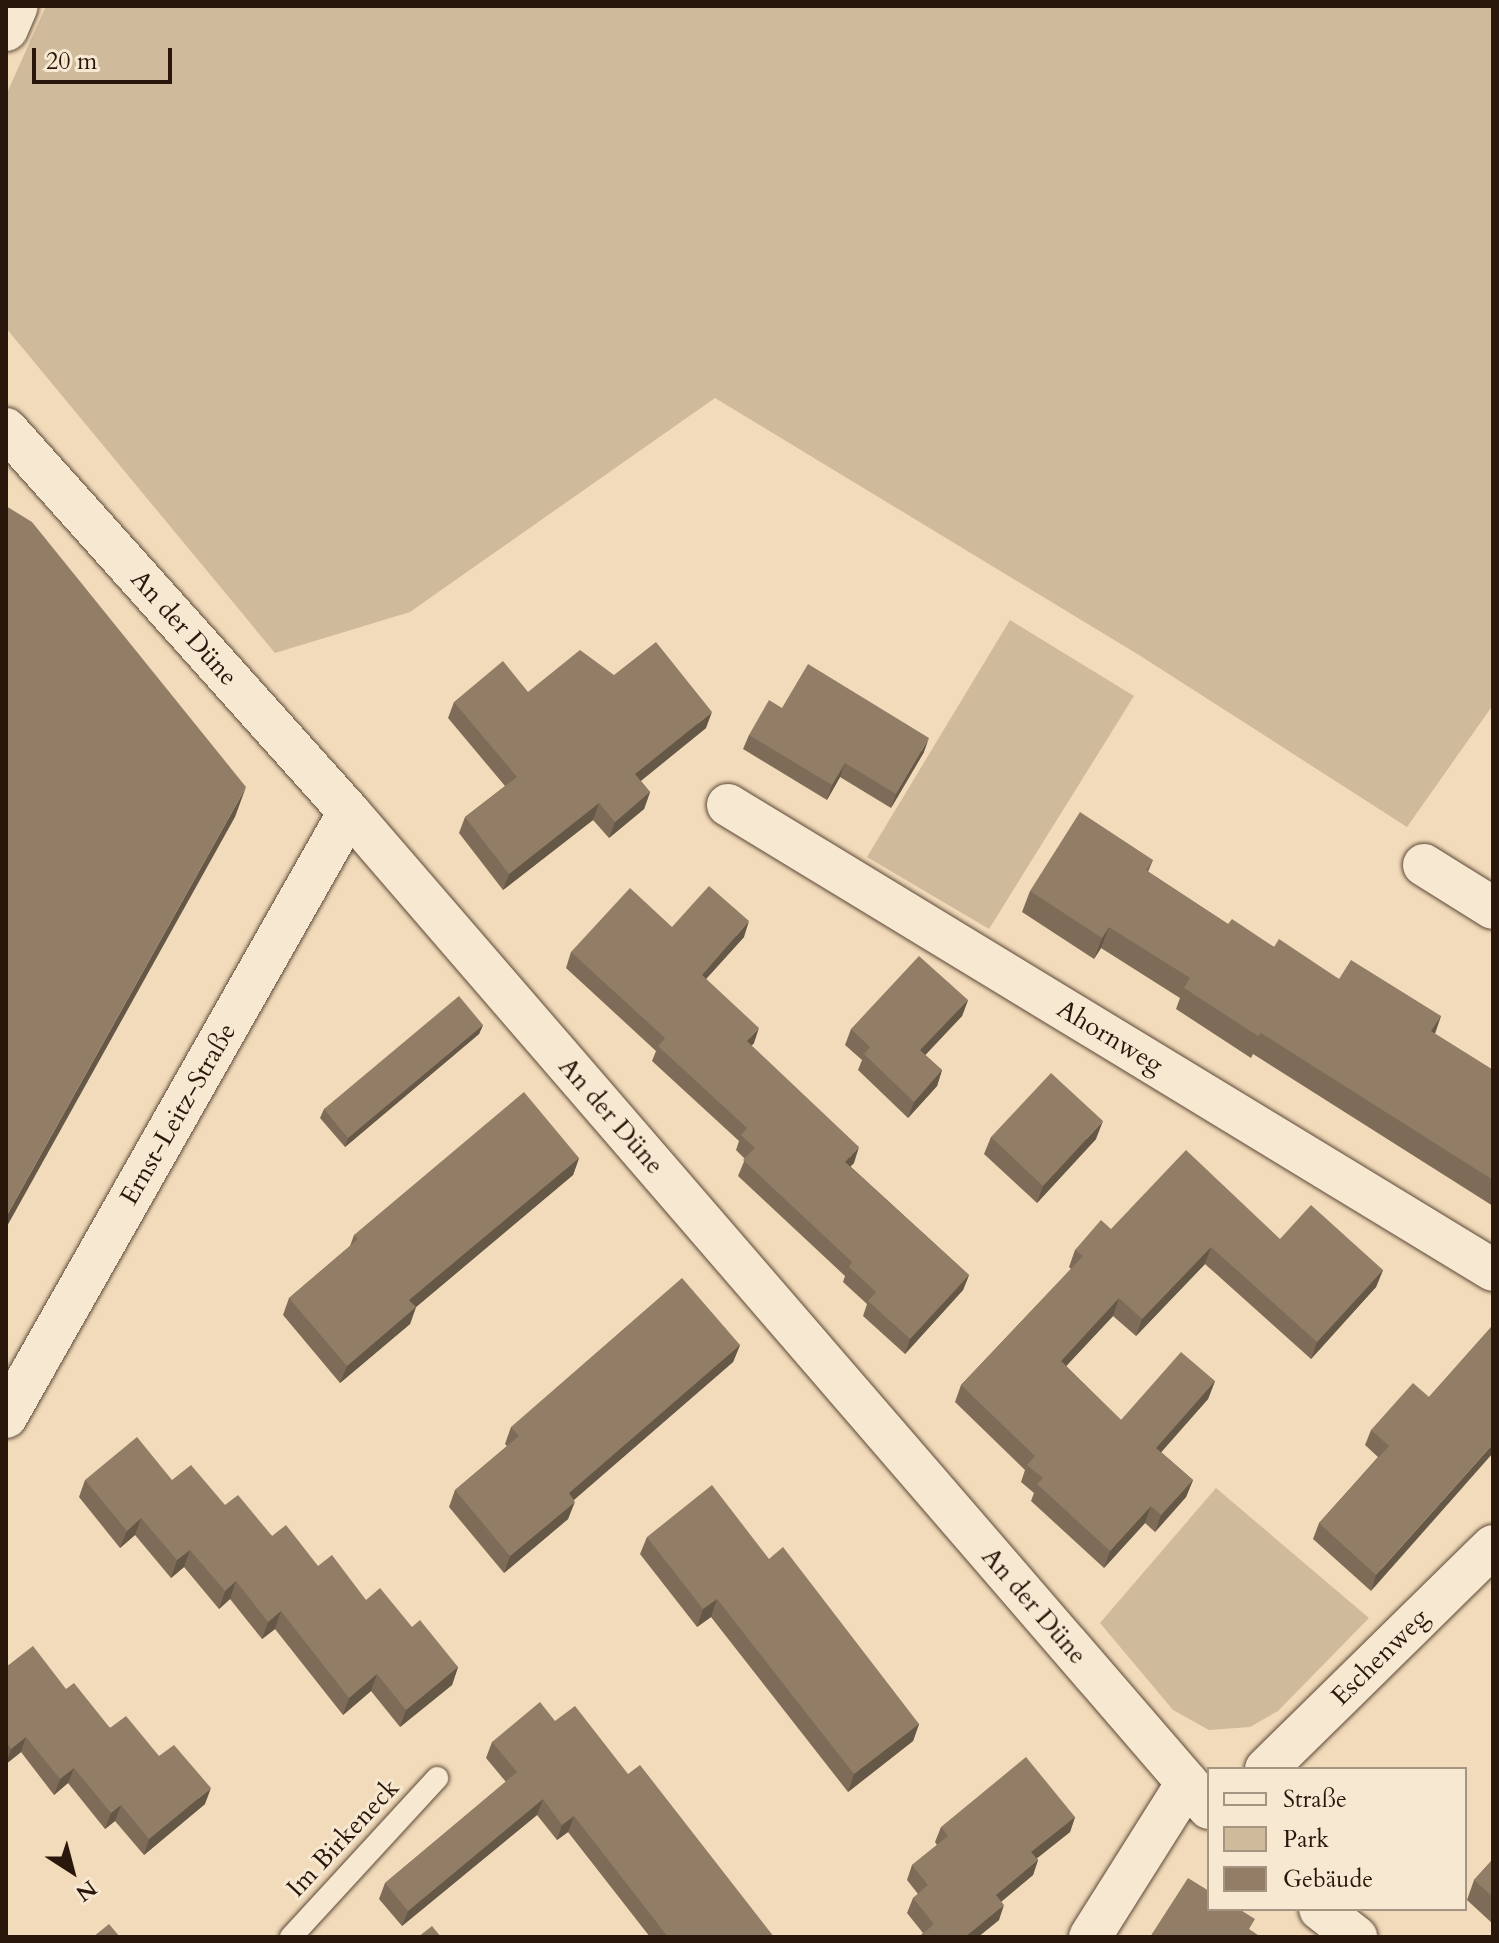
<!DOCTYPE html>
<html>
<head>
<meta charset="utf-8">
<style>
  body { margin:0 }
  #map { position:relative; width:1499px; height:1943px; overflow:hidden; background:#f2dbba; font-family:Cardo,serif }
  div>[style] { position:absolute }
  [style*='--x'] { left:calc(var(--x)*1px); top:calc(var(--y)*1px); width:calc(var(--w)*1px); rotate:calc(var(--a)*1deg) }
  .green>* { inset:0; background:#d0ba9c }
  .roads { filter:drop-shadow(0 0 2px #5c4837) drop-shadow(0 0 2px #5c4837) }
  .lane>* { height:22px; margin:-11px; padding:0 11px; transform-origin:11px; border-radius:11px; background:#f7e8d2 }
  .street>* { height:42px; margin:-21px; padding:0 21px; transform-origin:21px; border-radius:21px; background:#f7e8d2 }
  .secondary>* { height:44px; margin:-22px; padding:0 22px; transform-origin:22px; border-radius:22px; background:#f7e8d2 }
  .wall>* { inset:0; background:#7e6c58 }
  .shaded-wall>* { inset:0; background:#665847 }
  .building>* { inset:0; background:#927d66 }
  span { translate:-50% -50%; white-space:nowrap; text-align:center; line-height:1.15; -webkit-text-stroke:6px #f7e8d2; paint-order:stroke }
  .street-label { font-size:26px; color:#2a170b }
  .frame { position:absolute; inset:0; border:8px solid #2a170b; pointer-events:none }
  .legend { position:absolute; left:1207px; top:1767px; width:260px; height:144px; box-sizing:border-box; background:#f7e8d2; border:2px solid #a59482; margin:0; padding:10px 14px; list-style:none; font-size:24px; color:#2a170b }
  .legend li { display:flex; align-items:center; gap:16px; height:40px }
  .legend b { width:40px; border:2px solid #a59482 }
  .north { position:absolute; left:32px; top:1831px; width:80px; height:80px; -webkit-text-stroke:6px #f7e8d2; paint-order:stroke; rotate:144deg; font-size:22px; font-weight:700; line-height:32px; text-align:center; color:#2a170b }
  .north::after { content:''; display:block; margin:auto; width:28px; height:36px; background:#2a170b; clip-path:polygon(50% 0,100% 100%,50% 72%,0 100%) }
  .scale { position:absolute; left:32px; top:48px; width:140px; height:36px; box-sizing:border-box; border:4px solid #2a170b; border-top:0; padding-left:10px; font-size:24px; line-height:28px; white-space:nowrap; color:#2a170b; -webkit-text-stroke:6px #f7e8d2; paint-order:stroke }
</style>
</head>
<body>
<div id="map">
  <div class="green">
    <i style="clip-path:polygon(46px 6px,1493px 6px,1493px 705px,1407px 827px,1139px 655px,715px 398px,410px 612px,275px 653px,6px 328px,6px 95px)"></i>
    <i style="clip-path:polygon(1010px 620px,1134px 696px,989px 929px,867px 857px)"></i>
    <i style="clip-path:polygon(1216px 1488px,1369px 1618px,1278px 1711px,1250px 1727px,1209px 1730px,1173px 1710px,1100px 1623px)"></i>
  </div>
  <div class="roads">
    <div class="lane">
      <i style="--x:291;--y:1937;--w:216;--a:-47.4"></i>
    </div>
    <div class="street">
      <i style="--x:6;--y:429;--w:514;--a:48.15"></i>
      <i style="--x:349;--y:812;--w:1316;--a:49.19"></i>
      <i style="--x:728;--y:805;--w:895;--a:31.29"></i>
      <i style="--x:1424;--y:865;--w:81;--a:31.9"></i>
      <i style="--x:6;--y:1417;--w:695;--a:-60.45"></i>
      <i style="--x:1266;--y:1769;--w:318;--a:-44.5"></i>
      <i style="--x:1320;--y:1909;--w:46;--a:37.9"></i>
      <i style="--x:1090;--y:1937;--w:182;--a:-57.8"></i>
    </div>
    <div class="secondary">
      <i style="--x:6;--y:29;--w:25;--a:-67"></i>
    </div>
  </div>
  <div class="wall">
    <i style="clip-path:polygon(614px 675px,706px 728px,641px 781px,650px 792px,644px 809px,609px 838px,593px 820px,503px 890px,459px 833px,465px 817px,505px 786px,448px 718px,454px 702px,528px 692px)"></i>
    <i style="clip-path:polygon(782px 708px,924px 752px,891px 808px,840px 777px,827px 800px,743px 749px,749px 735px)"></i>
    <i style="clip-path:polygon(1153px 860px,1148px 872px,1228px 924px,1339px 979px,1441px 1016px,1435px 1034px,1493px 1070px,1493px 1206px,1253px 1054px,1251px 1058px,1176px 1009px,1180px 998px,1101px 948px,1094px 959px,1022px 912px,1030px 891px)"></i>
    <i style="clip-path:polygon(672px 927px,744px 937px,706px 979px,754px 1043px,751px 1046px,854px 1163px,850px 1166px,969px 1275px,963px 1290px,905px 1354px,863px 1316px,867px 1304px,843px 1282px,845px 1276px,738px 1176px,745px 1159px,736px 1150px,739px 1141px,652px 1061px,656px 1051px,566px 968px,571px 952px)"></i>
    <i style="clip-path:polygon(968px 1000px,962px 1016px,925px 1055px,942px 1070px,937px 1086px,908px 1118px,858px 1070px,862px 1060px,845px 1045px,851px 1029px)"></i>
    <i style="clip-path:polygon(483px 1025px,479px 1034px,345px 1147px,320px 1118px,324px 1109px)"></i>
    <i style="clip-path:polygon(991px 1137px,1096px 1139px,1037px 1203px,984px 1154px)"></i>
    <i style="clip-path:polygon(579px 1158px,573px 1175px,416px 1307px,410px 1324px,340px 1383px,283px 1315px,289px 1298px,350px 1246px,354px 1235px)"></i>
    <i style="clip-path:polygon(1111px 1229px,1280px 1239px,1383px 1270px,1376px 1287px,1311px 1359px,1205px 1264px,1136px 1336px,1113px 1316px,1066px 1366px,1121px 1420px,1215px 1381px,1208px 1399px,1161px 1452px,1193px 1480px,1186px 1497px,1155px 1532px,1145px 1523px,1104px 1568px,1031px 1501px,1034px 1493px,1021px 1482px,1025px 1470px,955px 1402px,961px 1385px,1071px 1269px,1069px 1267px,1075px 1250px)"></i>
    <i style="clip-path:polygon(1493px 1325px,1371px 1591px,1313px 1539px,1319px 1523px,1378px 1457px,1365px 1445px,1371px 1430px,1429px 1397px)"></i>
    <i style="clip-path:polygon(740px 1345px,733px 1362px,574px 1500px,568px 1519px,504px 1573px,449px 1507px,455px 1490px,507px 1446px,505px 1444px,511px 1427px)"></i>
    <i style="clip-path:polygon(85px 1480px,172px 1480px,225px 1505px,318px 1566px,366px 1600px,412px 1627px,458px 1667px,452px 1685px,400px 1727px,371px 1691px,343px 1715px,275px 1629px,262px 1639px,230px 1599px,219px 1609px,184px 1567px,171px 1578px,135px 1535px,120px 1548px,79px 1497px)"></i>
    <i style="clip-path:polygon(647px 1537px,769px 1559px,919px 1724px,913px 1741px,848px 1792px,711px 1617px,697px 1627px,640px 1554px)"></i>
    <i style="clip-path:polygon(6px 1667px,159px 1756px,205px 1804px,144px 1855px,115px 1821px,105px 1829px,68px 1783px,54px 1795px,21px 1752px,6px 1764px)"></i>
    <i style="clip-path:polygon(555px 1721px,628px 1774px,774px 1937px,650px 1937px,568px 1832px,557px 1840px,537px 1815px,402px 1926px,379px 1899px,385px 1883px,506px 1782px,486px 1758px,492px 1742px)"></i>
    <i style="clip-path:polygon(1075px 1817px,1070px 1832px,1037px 1858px,1038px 1860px,1033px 1875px,1001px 1902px,999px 1920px,978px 1937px,919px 1937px,923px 1933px,907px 1913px,913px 1898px,918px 1894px,907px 1880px,912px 1865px,937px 1845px,935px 1842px,941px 1827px)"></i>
    <i style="clip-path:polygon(1493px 1859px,1493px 1924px,1467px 1900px,1474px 1880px)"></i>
  </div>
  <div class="shaded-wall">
    <i style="clip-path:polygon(712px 712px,706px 728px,629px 790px,635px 774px)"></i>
    <i style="clip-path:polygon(929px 738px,924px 752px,891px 808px,896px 794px)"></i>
    <i style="clip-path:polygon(845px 763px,840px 777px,827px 800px,832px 785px)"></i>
    <i style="clip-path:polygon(246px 787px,235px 817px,6px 1228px,6px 1217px)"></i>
    <i style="clip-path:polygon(650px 792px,644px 809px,609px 838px,615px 822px)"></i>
    <i style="clip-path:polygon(599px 803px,593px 820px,503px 890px,509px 874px)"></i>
    <i style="clip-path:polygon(749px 921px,744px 937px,696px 990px,702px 975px)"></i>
    <i style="clip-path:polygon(1109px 927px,1101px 948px,1094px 959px,1102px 938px)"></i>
    <i style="clip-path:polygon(968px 1000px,962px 1016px,915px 1066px,920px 1050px)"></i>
    <i style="clip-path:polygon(1441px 1016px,1433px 1037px,1431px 1031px)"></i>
    <i style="clip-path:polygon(483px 1025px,479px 1034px,345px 1147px,348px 1138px)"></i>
    <i style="clip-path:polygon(759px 1028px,754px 1043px,741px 1057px,747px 1041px)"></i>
    <i style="clip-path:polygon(942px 1070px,937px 1086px,908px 1118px,914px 1102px)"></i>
    <i style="clip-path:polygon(1103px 1121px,1096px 1139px,1037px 1203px,1043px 1186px)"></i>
    <i style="clip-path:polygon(859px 1147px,854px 1163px,840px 1178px,845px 1162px)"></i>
    <i style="clip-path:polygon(579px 1158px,573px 1175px,403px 1318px,409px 1300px)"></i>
    <i style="clip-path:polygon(1211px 1247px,1205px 1264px,1136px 1336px,1142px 1319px)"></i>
    <i style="clip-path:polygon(1383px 1270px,1376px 1287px,1311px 1359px,1317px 1342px)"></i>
    <i style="clip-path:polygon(969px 1275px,963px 1290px,905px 1354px,910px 1339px)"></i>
    <i style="clip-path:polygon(1119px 1298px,1113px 1316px,1055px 1378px,1061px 1361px)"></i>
    <i style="clip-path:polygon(416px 1307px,410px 1324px,340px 1383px,347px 1366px)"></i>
    <i style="clip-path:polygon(740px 1345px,733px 1362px,562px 1510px,569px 1493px)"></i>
    <i style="clip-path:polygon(1215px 1381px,1208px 1399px,1150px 1465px,1156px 1448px)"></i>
    <i style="clip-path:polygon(1493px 1444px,1493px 1453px,1371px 1591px,1376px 1575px)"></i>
    <i style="clip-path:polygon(1193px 1480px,1186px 1497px,1155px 1532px,1161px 1515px)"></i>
    <i style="clip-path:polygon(575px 1502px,568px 1519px,504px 1573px,510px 1556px)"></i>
    <i style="clip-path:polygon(1151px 1506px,1145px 1523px,1104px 1568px,1110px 1551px)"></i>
    <i style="clip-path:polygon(141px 1518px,135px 1535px,120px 1548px,127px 1531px)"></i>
    <i style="clip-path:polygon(190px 1550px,184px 1567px,171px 1578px,177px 1560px)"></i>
    <i style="clip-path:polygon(236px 1581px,230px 1599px,219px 1609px,225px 1591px)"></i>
    <i style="clip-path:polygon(717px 1599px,711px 1617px,697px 1627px,703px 1609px)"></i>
    <i style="clip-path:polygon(281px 1611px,275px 1629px,262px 1639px,268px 1622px)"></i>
    <i style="clip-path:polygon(458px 1667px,452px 1685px,400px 1727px,406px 1710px)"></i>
    <i style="clip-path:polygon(377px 1674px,371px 1691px,343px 1715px,349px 1698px)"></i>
    <i style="clip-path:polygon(919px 1724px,913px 1741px,848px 1792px,854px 1774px)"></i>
    <i style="clip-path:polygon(26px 1737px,21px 1752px,6px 1764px,11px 1749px)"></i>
    <i style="clip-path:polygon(74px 1768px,68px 1783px,54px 1795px,60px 1779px)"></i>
    <i style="clip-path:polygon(211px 1788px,205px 1804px,144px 1855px,149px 1839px)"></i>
    <i style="clip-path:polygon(543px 1799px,537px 1815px,402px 1926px,408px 1911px)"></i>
    <i style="clip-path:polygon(121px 1805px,115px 1821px,105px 1829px,111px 1813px)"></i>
    <i style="clip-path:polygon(574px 1816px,568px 1832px,557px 1840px,562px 1825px)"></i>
    <i style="clip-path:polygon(1075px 1817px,1070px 1832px,1026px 1867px,1031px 1852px)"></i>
    <i style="clip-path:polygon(1038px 1860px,1033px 1875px,991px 1910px,996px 1895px)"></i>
    <i style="clip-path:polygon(1004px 1905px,999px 1920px,978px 1937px,965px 1937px)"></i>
  </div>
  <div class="building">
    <i style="clip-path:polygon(6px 506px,32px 522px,246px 787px,6px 1217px)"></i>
    <i style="clip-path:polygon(656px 642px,712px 712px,635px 774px,650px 792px,615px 822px,599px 803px,509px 874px,465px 817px,517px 777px,454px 702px,503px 661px,528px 692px,580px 650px,614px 675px)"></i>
    <i style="clip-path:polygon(808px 664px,929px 738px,896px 794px,845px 763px,832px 785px,749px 735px,769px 700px,782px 708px)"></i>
    <i style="clip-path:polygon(1080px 812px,1153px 860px,1146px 870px,1228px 924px,1232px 919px,1274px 947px,1279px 939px,1339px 979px,1351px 960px,1441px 1016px,1431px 1031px,1493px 1070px,1493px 1180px,1261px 1033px,1258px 1036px,1184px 988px,1190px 978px,1109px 927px,1102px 938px,1030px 891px)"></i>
    <i style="clip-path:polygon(709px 886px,749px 921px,702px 975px,759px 1028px,747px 1041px,859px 1147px,845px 1162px,969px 1275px,910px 1339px,868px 1301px,876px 1292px,849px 1267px,852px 1262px,743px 1160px,755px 1148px,741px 1135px,747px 1128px,658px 1046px,665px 1038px,571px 952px,630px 888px,672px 927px)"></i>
    <i style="clip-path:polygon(919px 956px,968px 1000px,920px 1050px,942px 1070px,914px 1102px,864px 1054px,870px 1047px,851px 1029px)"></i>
    <i style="clip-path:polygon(459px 996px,483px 1025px,348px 1138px,324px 1109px)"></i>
    <i style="clip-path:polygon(1051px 1073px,1103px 1121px,1043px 1186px,991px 1137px)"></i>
    <i style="clip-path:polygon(524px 1092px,579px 1158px,409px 1300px,416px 1307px,347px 1366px,289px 1298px,358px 1239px,354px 1235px)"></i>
    <i style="clip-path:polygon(1186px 1150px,1280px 1239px,1311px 1205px,1383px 1270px,1317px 1342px,1211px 1247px,1142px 1319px,1119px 1298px,1061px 1361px,1121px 1420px,1181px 1352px,1215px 1381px,1156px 1448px,1193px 1480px,1161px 1515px,1151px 1506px,1110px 1551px,1037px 1484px,1043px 1478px,1027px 1465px,1035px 1456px,961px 1385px,1083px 1256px,1075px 1250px,1101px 1220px,1111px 1229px)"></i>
    <i style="clip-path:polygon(682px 1278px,740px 1345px,569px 1493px,575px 1502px,510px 1556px,455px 1490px,519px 1436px,511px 1427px)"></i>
    <i style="clip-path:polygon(1493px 1325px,1493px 1444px,1376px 1575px,1319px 1523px,1389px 1446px,1371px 1430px,1413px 1383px,1429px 1397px)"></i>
    <i style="clip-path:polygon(137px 1437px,172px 1480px,191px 1465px,225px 1505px,238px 1495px,272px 1536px,286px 1525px,318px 1566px,332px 1555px,366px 1600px,380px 1588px,412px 1627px,420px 1620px,458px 1667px,406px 1710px,377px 1674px,349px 1698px,281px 1611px,268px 1622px,236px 1581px,225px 1591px,190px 1550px,177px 1560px,141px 1518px,127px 1531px,85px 1480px)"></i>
    <i style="clip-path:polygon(712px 1485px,769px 1559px,783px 1547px,919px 1724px,854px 1774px,717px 1599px,703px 1609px,647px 1537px)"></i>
    <i style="clip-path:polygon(33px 1646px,66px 1689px,74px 1683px,110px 1728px,126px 1716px,159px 1756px,174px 1745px,211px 1788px,149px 1839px,121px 1805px,111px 1813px,74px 1768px,60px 1779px,26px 1737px,11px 1749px,6px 1742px,6px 1667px)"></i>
    <i style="clip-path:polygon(540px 1702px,555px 1721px,575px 1706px,628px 1774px,640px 1765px,774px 1937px,668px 1937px,574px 1816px,562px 1825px,543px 1799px,408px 1911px,385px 1883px,517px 1772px,492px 1742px)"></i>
    <i style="clip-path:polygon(1026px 1757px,1075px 1817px,1031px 1852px,1038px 1860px,996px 1895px,1004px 1905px,965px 1937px,919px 1937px,934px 1924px,913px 1898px,928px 1885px,912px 1865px,948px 1836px,941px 1827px)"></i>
    <i style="clip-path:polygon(1493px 1859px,1493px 1897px,1474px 1880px)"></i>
    <i style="clip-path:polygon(1188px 1878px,1209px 1891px,1209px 1909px,1239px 1909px,1255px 1919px,1249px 1929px,1261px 1937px,1150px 1937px)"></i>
    <i style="clip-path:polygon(109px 1924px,120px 1937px,93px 1937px)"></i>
    <i style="clip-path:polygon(432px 1926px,441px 1937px,418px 1937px)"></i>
  </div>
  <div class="street-label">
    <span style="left:184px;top:628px;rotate:48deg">An der Düne</span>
    <span style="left:1110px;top:1037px;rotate:31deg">Ahornweg</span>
    <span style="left:178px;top:1114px;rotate:-60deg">Ernst-Leitz-Straße</span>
    <span style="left:611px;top:1116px;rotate:49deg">An der Düne</span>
    <span style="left:1034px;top:1606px;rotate:49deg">An der Düne</span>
    <span style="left:1380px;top:1657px;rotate:-45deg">Eschenweg</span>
    <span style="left:343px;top:1838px;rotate:-47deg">Im Birkeneck</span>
  </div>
  <div class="frame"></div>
  <ul class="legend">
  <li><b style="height:10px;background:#f7e8d2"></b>Straße</li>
  <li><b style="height:22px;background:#d0ba9c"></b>Park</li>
  <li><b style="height:22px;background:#927d66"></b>Gebäude</li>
  </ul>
  <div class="north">N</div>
  <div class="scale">20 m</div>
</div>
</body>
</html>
